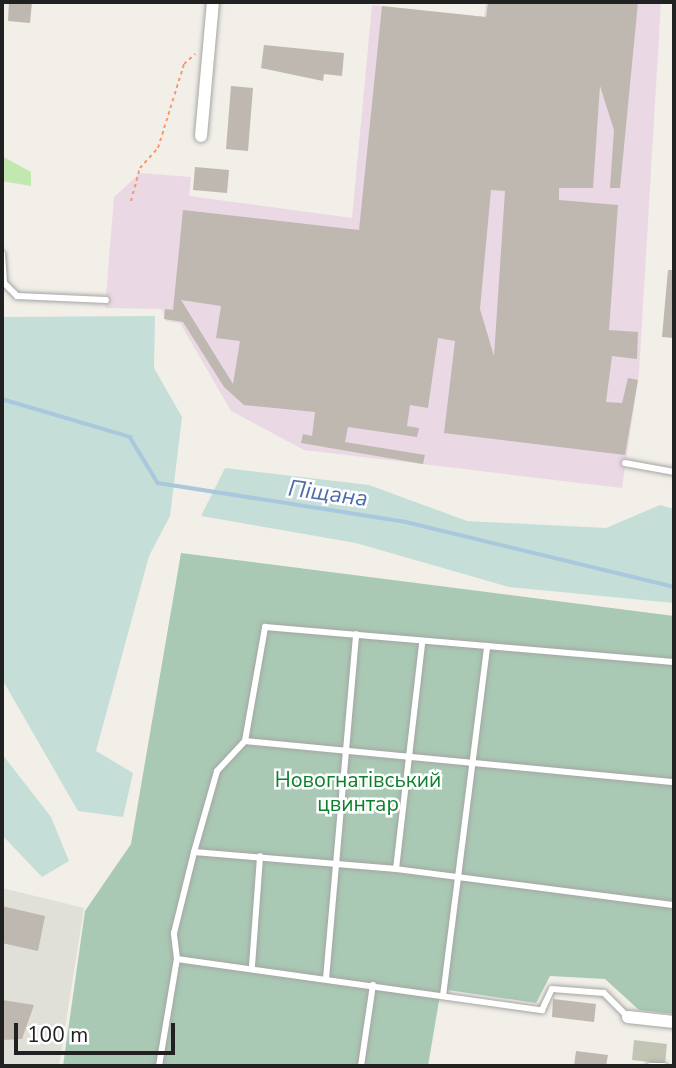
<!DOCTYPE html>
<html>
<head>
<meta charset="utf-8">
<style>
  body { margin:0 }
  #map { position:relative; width:676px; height:1068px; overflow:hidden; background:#f1efe7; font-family:"Nunito Sans",sans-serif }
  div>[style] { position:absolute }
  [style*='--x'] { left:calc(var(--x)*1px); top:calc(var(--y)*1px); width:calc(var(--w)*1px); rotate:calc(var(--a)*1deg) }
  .industrial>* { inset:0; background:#ead9e4 }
  .airport>* { inset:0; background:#e0dfd8 }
  .construction>* { inset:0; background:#c2c5b3 }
  .grass>* { inset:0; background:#c1e9af }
  .wetland>* { inset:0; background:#c5ded7 }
  .cemetery>* { inset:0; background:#a9c9b4 }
  .stream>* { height:3.5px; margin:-1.75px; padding:0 1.75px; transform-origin:1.75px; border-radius:1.75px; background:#a9c8dd }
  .building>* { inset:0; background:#beb8b1 }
  .path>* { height:2px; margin-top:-1px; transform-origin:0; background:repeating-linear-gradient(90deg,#f79872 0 3.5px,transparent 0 7px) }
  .roads { filter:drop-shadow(0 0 2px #a5a5a5) drop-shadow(0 0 2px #a5a5a5) }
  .lane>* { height:6px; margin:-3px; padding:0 3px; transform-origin:3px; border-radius:3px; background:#fff }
  .street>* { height:12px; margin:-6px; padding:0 6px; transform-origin:6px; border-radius:6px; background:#fff }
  span { translate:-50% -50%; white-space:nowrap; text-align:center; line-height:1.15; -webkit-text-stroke:5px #fff; paint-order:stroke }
  .park-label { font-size:21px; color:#0e7f2c }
  .water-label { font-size:23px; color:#4e6daf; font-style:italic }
  .frame { position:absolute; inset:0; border:4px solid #212121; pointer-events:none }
  .scale { position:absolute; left:14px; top:1023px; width:161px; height:32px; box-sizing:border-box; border:4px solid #212121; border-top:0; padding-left:9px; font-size:21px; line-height:24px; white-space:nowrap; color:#212121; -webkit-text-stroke:5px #fff; paint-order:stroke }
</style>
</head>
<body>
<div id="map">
  <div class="industrial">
    <i style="clip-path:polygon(486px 2px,661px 2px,639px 373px,622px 488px,304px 450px,231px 411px,180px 323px,166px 321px,162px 309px,105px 308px,114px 197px,140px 173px,191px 177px,189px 196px,352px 218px,372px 5px,484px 17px)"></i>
  </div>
  <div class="airport">
    <i style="clip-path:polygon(2px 888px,84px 908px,59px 1066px,2px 1066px)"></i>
  </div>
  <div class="construction">
    <i style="clip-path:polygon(634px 1040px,667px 1044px,665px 1064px,632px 1060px)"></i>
  </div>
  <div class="grass">
    <i style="clip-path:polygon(2px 145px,2px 156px,31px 172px,31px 186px,2px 181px)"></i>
  </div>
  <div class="wetland">
    <i style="clip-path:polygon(155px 316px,154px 368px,182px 417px,170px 516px,149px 556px,96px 751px,133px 773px,123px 817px,78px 811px,2px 679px,2px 317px)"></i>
    <i style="clip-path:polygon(225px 468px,369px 485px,467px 521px,606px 528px,660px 505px,674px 509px,674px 603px,509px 587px,356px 543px,201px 516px)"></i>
    <i style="clip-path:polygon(2px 754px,51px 817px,69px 861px,42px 877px,2px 835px)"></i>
  </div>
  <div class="cemetery">
    <i style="clip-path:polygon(181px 553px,674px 616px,674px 1014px,639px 1010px,605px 979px,550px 976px,536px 1003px,441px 989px,428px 1066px,63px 1066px,85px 911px,131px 844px)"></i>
  </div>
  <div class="stream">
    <i style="--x:2;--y:399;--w:134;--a:16.5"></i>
    <i style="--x:130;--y:437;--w:54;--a:58.7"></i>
    <i style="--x:158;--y:483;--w:251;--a:8.9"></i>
    <i style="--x:406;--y:522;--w:276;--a:13.6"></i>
  </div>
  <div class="building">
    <i style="clip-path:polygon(9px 2px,32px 2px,30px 23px,8px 21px)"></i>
    <i style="clip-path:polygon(evenodd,488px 2px,638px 2px,620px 188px,610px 188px,614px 130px,600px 86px,593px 188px,559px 188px,559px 200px,618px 205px,609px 330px,638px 332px,637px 359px,612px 356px,606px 402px,622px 403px,628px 378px,638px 380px,625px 455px,444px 433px,455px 341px,438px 338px,428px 408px,410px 405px,407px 426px,419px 428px,417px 437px,348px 427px,345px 442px,425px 455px,423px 464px,301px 443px,303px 434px,312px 436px,315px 412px,244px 405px,224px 387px,183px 322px,164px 319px,165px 309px,173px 310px,183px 210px,359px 230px,382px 6px,486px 17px,488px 2px,491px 190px,505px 191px,494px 356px,480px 309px,491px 190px,488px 2px,181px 300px,221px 306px,216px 338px,240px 341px,233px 384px,181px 300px)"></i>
    <i style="clip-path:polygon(264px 45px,344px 53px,342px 76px,324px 74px,323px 81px,261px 68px)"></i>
    <i style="clip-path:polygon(231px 86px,253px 88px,248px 151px,226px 149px)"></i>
    <i style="clip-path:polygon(195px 167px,229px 170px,227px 193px,193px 190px)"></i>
    <i style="clip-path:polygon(668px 270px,674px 270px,674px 338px,662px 337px)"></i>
    <i style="clip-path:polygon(2px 906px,45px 916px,38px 951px,2px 943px)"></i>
    <i style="clip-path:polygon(553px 999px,596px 1004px,594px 1022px,552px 1017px)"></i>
    <i style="clip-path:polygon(2px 1000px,34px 1005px,22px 1039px,2px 1040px)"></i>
    <i style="clip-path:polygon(576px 1051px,608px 1055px,606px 1066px,574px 1066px)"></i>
  </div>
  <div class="path">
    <i style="--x:131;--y:201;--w:34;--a:-75"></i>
    <i style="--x:140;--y:168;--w:27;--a:-48"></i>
    <i style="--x:158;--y:148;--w:88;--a:-72.8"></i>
    <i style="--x:184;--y:64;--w:15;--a:-42"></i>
  </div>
  <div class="roads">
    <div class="lane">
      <i style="--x:2;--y:254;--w:29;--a:86"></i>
      <i style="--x:4;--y:283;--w:18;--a:45"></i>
      <i style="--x:17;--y:296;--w:89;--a:2.6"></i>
      <i style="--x:625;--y:463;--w:50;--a:10.4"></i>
      <i style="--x:245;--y:741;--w:431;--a:5.5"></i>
      <i style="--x:194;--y:852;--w:84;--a:-74.1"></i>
      <i style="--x:217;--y:771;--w:41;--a:-47"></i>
      <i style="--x:245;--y:741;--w:116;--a:-80"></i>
      <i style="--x:265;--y:627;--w:410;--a:4.9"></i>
      <i style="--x:396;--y:869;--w:227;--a:-83.4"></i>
      <i style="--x:177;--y:959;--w:26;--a:-97"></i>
      <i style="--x:174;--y:933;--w:83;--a:-76.1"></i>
      <i style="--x:194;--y:852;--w:203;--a:4.8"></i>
      <i style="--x:396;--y:869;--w:280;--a:7.4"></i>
      <i style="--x:252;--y:966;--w:110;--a:-85.8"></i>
      <i style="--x:326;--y:979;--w:346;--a:-85"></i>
      <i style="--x:443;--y:996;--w:353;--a:-82.8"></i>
      <i style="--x:159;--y:1066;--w:109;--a:-80.5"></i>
      <i style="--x:177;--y:959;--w:369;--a:8"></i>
      <i style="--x:542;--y:1010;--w:23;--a:-65"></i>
      <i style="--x:552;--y:989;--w:52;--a:4.4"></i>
      <i style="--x:604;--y:993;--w:34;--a:45"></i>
      <i style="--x:361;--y:1066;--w:82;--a:-81.6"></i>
      <i style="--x:650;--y:1066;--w:14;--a:0"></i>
    </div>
    <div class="street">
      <i style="--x:201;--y:136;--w:135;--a:-84.9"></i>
      <i style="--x:628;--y:1017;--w:46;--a:6.2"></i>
    </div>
  </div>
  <div class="park-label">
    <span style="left:358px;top:792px">Новогнатівський<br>цвинтар</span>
  </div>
  <div class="water-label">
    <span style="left:328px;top:494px;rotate:8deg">Піщана</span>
  </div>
  <div class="frame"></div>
  <div class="scale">100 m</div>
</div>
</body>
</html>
